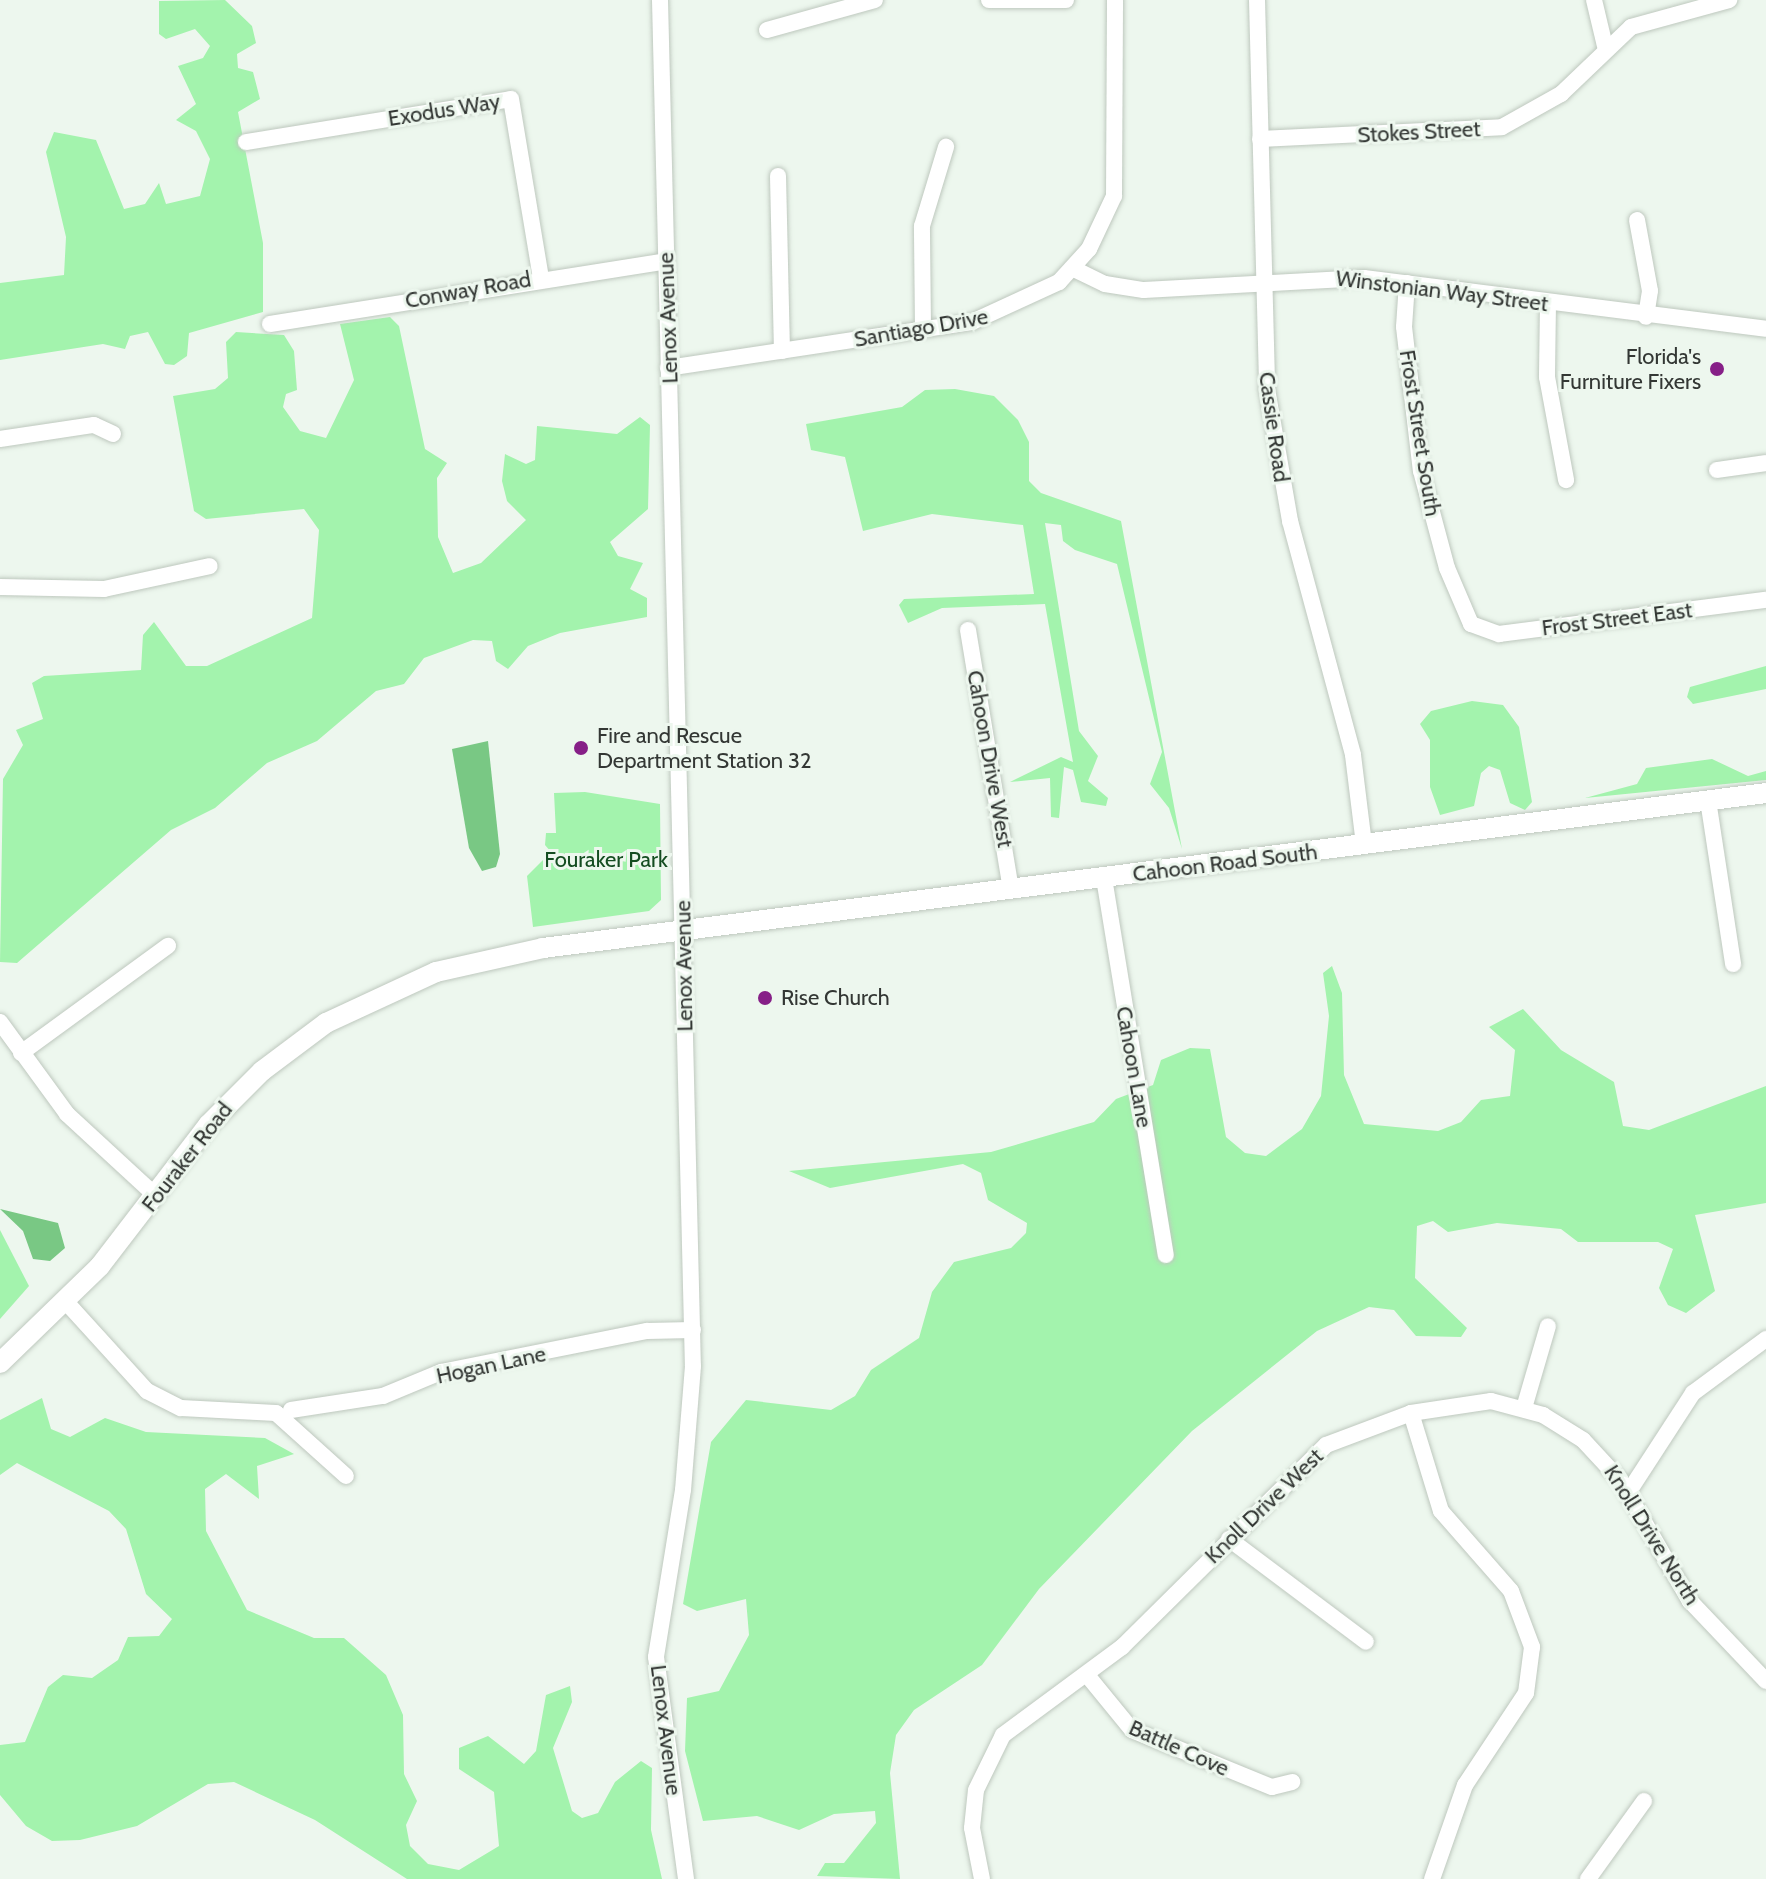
<!DOCTYPE html>
<html>
<head>
<meta charset="utf-8">
<style>
  body { margin:0 }
  #map { position:relative; width:1766px; height:1879px; overflow:hidden; background:#edf7ee; font-family:Cabin,sans-serif }
  div>[style] { position:absolute }
  [style*='--x'] { left:calc(var(--x)*1px); top:calc(var(--y)*1px); width:calc(var(--w)*1px); rotate:calc(var(--a)*1deg) }
  .green>* { inset:0; background:#a3f3ad }
  .water>* { inset:0; background:#79c884 }
  .roads { filter:drop-shadow(0 0 2px #bec8be) drop-shadow(0 0 2px #bec8be) }
  .minor>* { height:16px; margin:-8px; padding:0 8px; transform-origin:8px; border-radius:8px; background:#fff }
  .major>* { height:20px; margin:-10px; padding:0 10px; transform-origin:10px; border-radius:10px; background:#fff }
  .dots>* { width:22px; height:22px; translate:-50% -50%; box-sizing:border-box; border:4px solid #edf7ee; border-radius:50% }
  span { translate:-50% -50%; white-space:nowrap; text-align:center; line-height:1.15; -webkit-text-stroke:6px #edf7ee; paint-order:stroke }
  .street-label { font-size:22px; color:#333734 }
  .poi-label { font-size:22px; color:#333734 }
  .right { translate:-100% -50%; text-align:right }
  .left { translate:0 -50%; text-align:left }
  .park-label { font-size:22px; color:#144d21 }
</style>
</head>
<body>
<div id="map">
  <div class="green">
    <i style="clip-path:polygon(225px 0,252px 26px,256px 43px,237px 54px,238px 68px,253px 72px,260px 99px,238px 112px,263px 243px,263px 312px,189px 333px,187px 356px,174px 365px,165px 364px,148px 332px,130px 336px,125px 349px,103px 344px,0 360px,0 283px,64px 275px,66px 237px,46px 152px,54px 132px,96px 140px,124px 209px,145px 204px,159px 183px,166px 204px,200px 196px,210px 159px,196px 131px,176px 120px,196px 104px,178px 66px,203px 58px,210px 46px,195px 29px,166px 39px,159px 34px,159px 1px)"></i>
    <i style="clip-path:polygon(390px 317px,399px 326px,425px 449px,447px 463px,437px 478px,438px 537px,453px 573px,481px 563px,526px 520px,507px 501px,502px 481px,505px 454px,526px 464px,535px 460px,537px 426px,617px 434px,640px 417px,650px 425px,648px 509px,610px 542px,618px 556px,643px 563px,630px 589px,647px 598px,647px 617px,560px 633px,528px 646px,508px 669px,496px 661px,492px 641px,473px 640px,424px 658px,404px 684px,376px 691px,317px 741px,267px 763px,215px 808px,171px 830px,17px 963px,0 962px,3px 779px,23px 745px,16px 730px,43px 719px,32px 683px,44px 676px,141px 670px,143px 635px,154px 622px,186px 666px,207px 666px,312px 618px,319px 530px,304px 509px,206px 519px,194px 511px,173px 396px,215px 389px,228px 378px,226px 342px,236px 332px,284px 335px,294px 351px,297px 390px,286px 394px,283px 407px,300px 431px,326px 438px,354px 380px,340px 324px)"></i>
    <i style="clip-path:polygon(955px 389px,994px 396px,1018px 420px,1029px 442px,1029px 481px,1041px 493px,1121px 521px,1182px 849px,1169px 808px,1150px 784px,1162px 752px,1117px 564px,1075px 550px,1063px 541px,1061px 525px,1045px 523px,1079px 731px,1098px 756px,1088px 781px,1108px 798px,1106px 806px,1081px 802px,1073px 770px,1064px 767px,1059px 818px,1051px 817px,1050px 778px,1010px 782px,1061px 757px,1073px 762px,1045px 604px,942px 608px,908px 623px,899px 605px,904px 599px,1034px 594px,1023px 525px,932px 514px,863px 531px,845px 457px,811px 450px,806px 424px,902px 407px,925px 390px)"></i>
    <i style="clip-path:polygon(1766px 666px,1766px 689px,1693px 704px,1687px 697px,1690px 687px)"></i>
    <i style="clip-path:polygon(1472px 701px,1503px 705px,1519px 727px,1532px 802px,1525px 810px,1510px 803px,1500px 770px,1489px 766px,1481px 773px,1474px 806px,1440px 815px,1430px 787px,1430px 740px,1420px 724px,1431px 711px)"></i>
    <i style="clip-path:polygon(1712px 759px,1748px 776px,1766px 771px,1766px 780px,1585px 798px,1637px 784px,1646px 768px)"></i>
    <i style="clip-path:polygon(585px 792px,660px 804px,661px 900px,649px 911px,533px 927px,527px 876px,551px 852px,545px 845px,546px 833px,556px 833px,554px 793px)"></i>
    <i style="clip-path:polygon(1332px 966px,1342px 993px,1344px 1075px,1364px 1124px,1438px 1131px,1461px 1122px,1481px 1100px,1510px 1096px,1515px 1050px,1489px 1027px,1523px 1009px,1561px 1050px,1614px 1082px,1623px 1126px,1649px 1130px,1766px 1086px,1766px 1203px,1695px 1215px,1715px 1291px,1686px 1313px,1668px 1305px,1659px 1288px,1673px 1249px,1658px 1242px,1578px 1242px,1561px 1229px,1497px 1223px,1448px 1232px,1433px 1221px,1417px 1226px,1415px 1278px,1467px 1328px,1461px 1337px,1416px 1336px,1394px 1310px,1369px 1307px,1317px 1331px,1192px 1431px,1039px 1589px,982px 1665px,914px 1710px,896px 1735px,890px 1773px,900px 1879px,817px 1876px,825px 1863px,844px 1863px,876px 1823px,875px 1811px,834px 1814px,799px 1830px,757px 1816px,703px 1821px,685px 1751px,687px 1698px,719px 1691px,749px 1635px,746px 1599px,697px 1611px,683px 1604px,711px 1442px,746px 1400px,831px 1410px,855px 1396px,871px 1370px,919px 1338px,932px 1292px,954px 1262px,1011px 1248px,1026px 1233px,1027px 1223px,988px 1200px,981px 1173px,963px 1164px,830px 1188px,789px 1171px,991px 1152px,1094px 1122px,1116px 1099px,1153px 1085px,1161px 1060px,1190px 1048px,1210px 1049px,1226px 1137px,1245px 1153px,1266px 1156px,1302px 1129px,1321px 1096px,1329px 1016px,1323px 973px)"></i>
    <i style="clip-path:polygon(0 1230px,29px 1286px,0 1319px)"></i>
    <i style="clip-path:polygon(42px 1398px,51px 1429px,70px 1437px,105px 1418px,146px 1432px,265px 1438px,294px 1454px,257px 1466px,259px 1499px,226px 1474px,205px 1489px,206px 1531px,247px 1610px,314px 1638px,344px 1638px,386px 1675px,403px 1715px,404px 1774px,417px 1801px,406px 1825px,410px 1846px,428px 1864px,459px 1870px,499px 1846px,494px 1792px,459px 1769px,459px 1748px,488px 1736px,524px 1764px,536px 1751px,546px 1695px,570px 1686px,572px 1702px,553px 1748px,572px 1811px,582px 1818px,598px 1813px,615px 1782px,641px 1761px,652px 1768px,651px 1830px,662px 1879px,407px 1879px,315px 1820px,234px 1782px,208px 1784px,137px 1826px,80px 1840px,52px 1841px,26px 1826px,0 1795px,0 1745px,25px 1742px,48px 1687px,63px 1675px,92px 1678px,118px 1660px,128px 1637px,159px 1636px,172px 1619px,146px 1594px,126px 1529px,109px 1511px,17px 1463px,0 1475px,0 1420px)"></i>
  </div>
  <div class="water">
    <i style="clip-path:polygon(488px 741px,500px 854px,496px 867px,482px 871px,469px 848px,452px 749px)"></i>
    <i style="clip-path:polygon(0 1209px,58px 1223px,65px 1248px,50px 1261px,33px 1259px,23px 1231px)"></i>
  </div>
  <div class="roads">
    <div class="minor">
      <i style="--x:660;--y:0;--w:1366;--a:88.62"></i>
      <i style="--x:693;--y:1366;--w:124;--a:94.6"></i>
      <i style="--x:683;--y:1490;--w:169;--a:99.2"></i>
      <i style="--x:656;--y:1657;--w:224;--a:82.3"></i>
      <i style="--x:989;--y:0;--w:77;--a:0"></i>
      <i style="--x:1257;--y:0;--w:389;--a:88.5"></i>
      <i style="--x:1267;--y:389;--w:134;--a:80.1"></i>
      <i style="--x:1290;--y:521;--w:242;--a:74.9"></i>
      <i style="--x:1353;--y:755;--w:90;--a:83"></i>
      <i style="--x:1594;--y:0;--w:47;--a:76.6"></i>
      <i style="--x:767;--y:30;--w:112;--a:-15.5"></i>
      <i style="--x:1260;--y:139;--w:242;--a:-2.8"></i>
      <i style="--x:1502;--y:127;--w:68;--a:-29.2"></i>
      <i style="--x:1561;--y:94;--w:97;--a:-43.7"></i>
      <i style="--x:1631;--y:27;--w:102;--a:-15.4"></i>
      <i style="--x:246;--y:142;--w:268;--a:-9.2"></i>
      <i style="--x:511;--y:99;--w:181;--a:80.5"></i>
      <i style="--x:778;--y:176;--w:175;--a:88.7"></i>
      <i style="--x:1637;--y:220;--w:72;--a:79.6"></i>
      <i style="--x:1650;--y:291;--w:26;--a:99"></i>
      <i style="--x:1074;--y:269;--w:34;--a:26"></i>
      <i style="--x:1105;--y:284;--w:39;--a:9"></i>
      <i style="--x:1144;--y:290;--w:220;--a:-3.1"></i>
      <i style="--x:1364;--y:278;--w:405;--a:7.2"></i>
      <i style="--x:1407;--y:283;--w:44;--a:93.9"></i>
      <i style="--x:1404;--y:327;--w:145;--a:83.3"></i>
      <i style="--x:1421;--y:471;--w:100;--a:75"></i>
      <i style="--x:1447;--y:568;--w:61;--a:66.8"></i>
      <i style="--x:1471;--y:624;--w:30;--a:20"></i>
      <i style="--x:1499;--y:634;--w:269;--a:-7.3"></i>
      <i style="--x:1548;--y:303;--w:74;--a:90.8"></i>
      <i style="--x:1547;--y:377;--w:105;--a:79.5"></i>
      <i style="--x:270;--y:324;--w:401;--a:-9"></i>
      <i style="--x:923;--y:329;--w:103;--a:-90.6"></i>
      <i style="--x:922;--y:226;--w:83;--a:-73.1"></i>
      <i style="--x:668;--y:368;--w:307;--a:-8.6"></i>
      <i style="--x:972;--y:322;--w:96;--a:-24.7"></i>
      <i style="--x:1059;--y:282;--w:45;--a:-47.7"></i>
      <i style="--x:1089;--y:249;--w:59;--a:-64.7"></i>
      <i style="--x:1114;--y:196;--w:196;--a:-89.7"></i>
      <i style="--x:0;--y:439;--w:95;--a:-8.5"></i>
      <i style="--x:94;--y:425;--w:21;--a:25"></i>
      <i style="--x:1717;--y:470;--w:49;--a:-8.1"></i>
      <i style="--x:0;--y:587;--w:104;--a:1.1"></i>
      <i style="--x:104;--y:589;--w:108;--a:-12.2"></i>
      <i style="--x:968;--y:630;--w:263;--a:80.6"></i>
      <i style="--x:1708;--y:800;--w:166;--a:81.3"></i>
      <i style="--x:1104;--y:878;--w:382;--a:80.7"></i>
      <i style="--x:0;--y:1022;--w:114;--a:53.9"></i>
      <i style="--x:67;--y:1114;--w:121;--a:42.7"></i>
      <i style="--x:21;--y:1053;--w:182;--a:-36.1"></i>
      <i style="--x:67;--y:1303;--w:119;--a:47.7"></i>
      <i style="--x:147;--y:1391;--w:38;--a:27"></i>
      <i style="--x:181;--y:1408;--w:95;--a:3"></i>
      <i style="--x:276;--y:1413;--w:94;--a:42"></i>
      <i style="--x:1524;--y:1408;--w:85;--a:-73.7"></i>
      <i style="--x:291;--y:1410;--w:93;--a:-8.7"></i>
      <i style="--x:383;--y:1396;--w:63;--a:-22.5"></i>
      <i style="--x:441;--y:1372;--w:210;--a:-11.3"></i>
      <i style="--x:647;--y:1331;--w:46;--a:-1.2"></i>
      <i style="--x:1411;--y:1413;--w:102;--a:73"></i>
      <i style="--x:1441;--y:1511;--w:106;--a:48.8"></i>
      <i style="--x:1511;--y:1591;--w:60;--a:69.4"></i>
      <i style="--x:1532;--y:1647;--w:46;--a:97.4"></i>
      <i style="--x:1526;--y:1693;--w:110;--a:123.5"></i>
      <i style="--x:1465;--y:1785;--w:100;--a:109.3"></i>
      <i style="--x:1628;--y:1493;--w:119;--a:-57"></i>
      <i style="--x:1693;--y:1393;--w:91;--a:-36.5"></i>
      <i style="--x:1229;--y:1539;--w:171;--a:36.9"></i>
      <i style="--x:1087;--y:1675;--w:71;--a:50.7"></i>
      <i style="--x:1132;--y:1730;--w:151;--a:22.2"></i>
      <i style="--x:1272;--y:1787;--w:21;--a:-14"></i>
      <i style="--x:982;--y:1879;--w:52;--a:-101.1"></i>
      <i style="--x:972;--y:1828;--w:38;--a:-84"></i>
      <i style="--x:976;--y:1790;--w:61;--a:-63.9"></i>
      <i style="--x:1003;--y:1735;--w:148;--a:-36.5"></i>
      <i style="--x:1122;--y:1647;--w:287;--a:-44.7"></i>
      <i style="--x:1326;--y:1445;--w:91;--a:-20.6"></i>
      <i style="--x:1411;--y:1413;--w:81;--a:-8.5"></i>
      <i style="--x:1491;--y:1401;--w:54;--a:15.1"></i>
      <i style="--x:1543;--y:1415;--w:47;--a:32"></i>
      <i style="--x:1583;--y:1440;--w:54;--a:47.2"></i>
      <i style="--x:1620;--y:1480;--w:140;--a:60"></i>
      <i style="--x:1690;--y:1601;--w:110;--a:46.5"></i>
      <i style="--x:1588;--y:1879;--w:96;--a:-54.3"></i>
    </div>
    <div class="major">
      <i style="--x:0;--y:1363;--w:139;--a:-44.1"></i>
      <i style="--x:100;--y:1266;--w:178;--a:-52.5"></i>
      <i style="--x:208;--y:1125;--w:76;--a:-45"></i>
      <i style="--x:262;--y:1071;--w:80;--a:-36.9"></i>
      <i style="--x:326;--y:1023;--w:121;--a:-24.9"></i>
      <i style="--x:436;--y:972;--w:110;--a:-12.6"></i>
      <i style="--x:543;--y:948;--w:1233;--a:-7.22"></i>
    </div>
  </div>
  <div class="dots">
    <i style="left:1717px;top:369px;background:#861f87"></i>
    <i style="left:581px;top:748px;background:#861f87"></i>
    <i style="left:765px;top:998px;background:#861f87"></i>
  </div>
  <div class="street-label">
    <span style="left:444px;top:110px;rotate:-9deg">Exodus Way</span>
    <span style="left:1419px;top:132px;rotate:-3deg">Stokes Street</span>
    <span style="left:468px;top:290px;rotate:-10deg">Conway Road</span>
    <span style="left:1442px;top:291px;rotate:7deg">Winstonian Way Street</span>
    <span style="left:668px;top:318px;rotate:-92deg">Lenox Avenue</span>
    <span style="left:921px;top:328px;rotate:-10deg">Santiago Drive</span>
    <span style="left:1274px;top:427px;rotate:82deg">Cassie Road</span>
    <span style="left:1420px;top:433px;rotate:81deg">Frost Street South</span>
    <span style="left:1617px;top:619px;rotate:-7deg">Frost Street East</span>
    <span style="left:990px;top:759px;rotate:80deg">Cahoon Drive West</span>
    <span style="left:1225px;top:863px;rotate:-7deg">Cahoon Road South</span>
    <span style="left:684px;top:966px;rotate:-91deg">Lenox Avenue</span>
    <span style="left:1134px;top:1067px;rotate:80deg">Cahoon Lane</span>
    <span style="left:187px;top:1157px;rotate:-52deg">Fouraker Road</span>
    <span style="left:491px;top:1365px;rotate:-12deg">Hogan Lane</span>
    <span style="left:1264px;top:1506px;rotate:-44deg">Knoll Drive West</span>
    <span style="left:1652px;top:1535px;rotate:58deg">Knoll Drive North</span>
    <span style="left:666px;top:1730px;rotate:83deg">Lenox Avenue</span>
    <span style="left:1179px;top:1748px;rotate:24deg">Battle Cove</span>
  </div>
  <div class="poi-label">
    <span class="right" style="left:1701px;top:369px">Florida's<br>Furniture Fixers</span>
    <span class="left" style="left:597px;top:748px">Fire and Rescue<br>Department Station 32</span>
    <span class="left" style="left:781px;top:998px">Rise Church</span>
  </div>
  <div class="park-label">
    <span style="left:606px;top:860px">Fouraker Park</span>
  </div>
</div>
</body>
</html>
